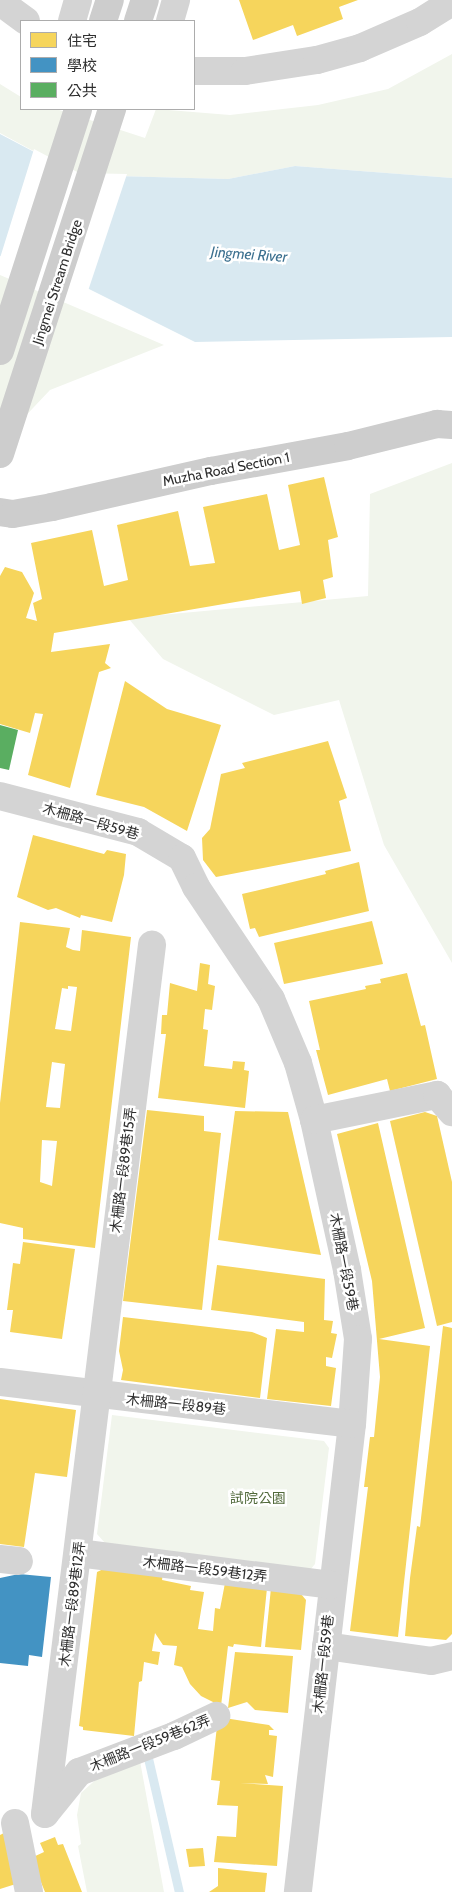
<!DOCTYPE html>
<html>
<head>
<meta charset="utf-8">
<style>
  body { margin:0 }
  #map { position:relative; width:452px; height:1892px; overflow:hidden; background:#fff; font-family:Cabin,"Noto Sans TC",sans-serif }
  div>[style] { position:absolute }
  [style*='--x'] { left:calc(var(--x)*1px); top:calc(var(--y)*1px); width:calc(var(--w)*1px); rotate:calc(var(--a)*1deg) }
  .green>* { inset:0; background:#f1f5ec }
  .water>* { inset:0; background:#d9e9f1 }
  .pier>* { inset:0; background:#fff }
  .homes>* { inset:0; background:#f6d55c }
  .schools>* { inset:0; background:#4393c3 }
  .public>* { inset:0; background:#5aae61 }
  .stream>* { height:9px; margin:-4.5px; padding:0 4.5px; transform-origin:4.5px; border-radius:4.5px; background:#d9e9f1 }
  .street>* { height:28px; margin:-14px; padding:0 14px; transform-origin:14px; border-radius:14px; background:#d4d4d4 }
  .secondary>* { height:28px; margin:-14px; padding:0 14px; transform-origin:14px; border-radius:14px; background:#cdcdcd }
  span { translate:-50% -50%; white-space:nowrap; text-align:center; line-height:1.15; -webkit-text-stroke:5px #fff; paint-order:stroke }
  .street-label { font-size:14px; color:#2f2f2f }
  .park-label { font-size:14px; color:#526a3c }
  .water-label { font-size:15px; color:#3d7190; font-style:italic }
  .legend { position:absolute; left:20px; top:20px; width:175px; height:90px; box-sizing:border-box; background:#fff; border:1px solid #acacac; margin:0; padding:6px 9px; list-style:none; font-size:15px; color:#2f2f2f }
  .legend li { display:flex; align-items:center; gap:10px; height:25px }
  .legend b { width:25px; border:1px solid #acacac }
</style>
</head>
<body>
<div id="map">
  <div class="green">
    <i style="clip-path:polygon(452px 54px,452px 178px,295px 166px,228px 179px,78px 175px,0 133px,0 84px,21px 97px,21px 109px,56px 109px,145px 138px,156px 109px,230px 115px,318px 105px,388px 89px)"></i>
    <i style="clip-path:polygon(0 275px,164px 345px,50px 390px,17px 425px,0 419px)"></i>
    <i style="clip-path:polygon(452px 463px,452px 963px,384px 845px,339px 700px,274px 715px,163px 659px,128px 618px,368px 596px,370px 494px)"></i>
    <i style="clip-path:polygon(112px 1415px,324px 1441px,329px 1448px,315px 1564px,310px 1570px,105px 1543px,97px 1534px)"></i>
    <i style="clip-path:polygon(140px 1761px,164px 1892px,87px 1892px,78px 1846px,81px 1844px,77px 1815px,81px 1793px,102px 1774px)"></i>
  </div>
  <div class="water">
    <i style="clip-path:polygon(0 134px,78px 175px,228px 179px,295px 166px,452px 178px,452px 337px,195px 342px,89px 289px,0 256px)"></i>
  </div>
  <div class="pier">
    <i style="clip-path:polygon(34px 149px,79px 173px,127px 174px,88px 291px,0 258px)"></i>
  </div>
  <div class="homes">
    <i style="clip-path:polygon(239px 0,358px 0,339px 7px,343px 19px,297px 36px,293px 25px,253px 40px)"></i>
    <i style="clip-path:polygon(324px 477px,338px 537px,328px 540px,333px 577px,323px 580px,326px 598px,302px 604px,300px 591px,54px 633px,51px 652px,110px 644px,105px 663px,111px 668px,99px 672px,70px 788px,28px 775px,43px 714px,35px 713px,30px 733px,0 724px,0 576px,5px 567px,22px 572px,34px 593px,26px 618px,37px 621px,33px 603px,42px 599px,31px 543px,92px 530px,104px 586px,128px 580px,117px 525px,178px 511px,190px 566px,215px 563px,203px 507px,267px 494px,279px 550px,300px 545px,288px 485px)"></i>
    <i style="clip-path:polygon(125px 681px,167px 709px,221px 725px,187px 831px,144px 807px,96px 795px)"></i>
    <i style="clip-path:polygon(328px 741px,347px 798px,339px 801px,351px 851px,216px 877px,203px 860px,202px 838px,210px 829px,221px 774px,245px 768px,242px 763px)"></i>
    <i style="clip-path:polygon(33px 835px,104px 854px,107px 850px,126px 854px,124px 875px,112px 922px,81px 915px,80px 918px,56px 908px,48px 910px,17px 897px)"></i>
    <i style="clip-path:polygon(359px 862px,369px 911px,259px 937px,255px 928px,250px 929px,242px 894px,326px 874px,325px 871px)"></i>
    <i style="clip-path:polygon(372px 921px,383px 964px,284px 984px,274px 943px)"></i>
    <i style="clip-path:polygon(evenodd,20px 922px,70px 928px,66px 947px,73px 950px,80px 951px,82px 930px,131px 937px,95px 1248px,23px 1239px,23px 1228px,0 1223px,0 1103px,20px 922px,68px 986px,77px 987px,71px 1031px,55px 1029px,62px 988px,68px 989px,68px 986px,20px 922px,52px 1062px,65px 1064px,60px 1108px,46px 1107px,52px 1062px,20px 922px,42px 1140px,57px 1141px,52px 1186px,40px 1182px,42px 1140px)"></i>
    <i style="clip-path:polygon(200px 963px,210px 965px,208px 984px,215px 986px,212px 1010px,205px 1009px,203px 1029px,208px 1030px,204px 1066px,232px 1069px,233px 1061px,245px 1062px,244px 1070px,249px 1071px,245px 1108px,158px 1098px,166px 1034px,161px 1034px,162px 1015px,167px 1015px,170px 983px,197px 991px)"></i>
    <i style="clip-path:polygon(407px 973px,421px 1026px,425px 1025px,437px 1079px,390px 1091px,387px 1079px,328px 1095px,316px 1050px,320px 1050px,309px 1001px,366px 989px,365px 986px,381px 983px,380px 979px)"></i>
    <i style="clip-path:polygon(147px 1110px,204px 1116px,204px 1131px,221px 1133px,202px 1310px,123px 1301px)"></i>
    <i style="clip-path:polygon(235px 1111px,288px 1112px,321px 1255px,218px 1240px)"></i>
    <i style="clip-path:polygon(425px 1112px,437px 1116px,452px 1182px,452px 1322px,437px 1326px,390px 1121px)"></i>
    <i style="clip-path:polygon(378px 1123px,425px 1328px,379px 1339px,430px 1346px,398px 1637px,350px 1631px,368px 1487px,364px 1487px,370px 1437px,374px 1437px,380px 1377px,372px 1281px,337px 1134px)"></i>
    <i style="clip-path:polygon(23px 1242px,75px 1249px,62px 1339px,10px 1332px,13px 1310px,7px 1310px,13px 1263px,20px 1264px)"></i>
    <i style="clip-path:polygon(217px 1265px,325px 1279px,324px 1320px,333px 1321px,331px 1333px,337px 1334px,332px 1358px,326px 1357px,326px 1366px,336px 1368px,331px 1406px,267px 1399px,276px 1329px,304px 1332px,304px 1322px,211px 1310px)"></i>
    <i style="clip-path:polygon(123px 1317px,252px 1332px,267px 1338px,260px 1398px,121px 1380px,123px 1370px,119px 1351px)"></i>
    <i style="clip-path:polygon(443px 1326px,452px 1328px,452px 1634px,446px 1640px,405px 1636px,410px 1578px,417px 1526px,420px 1527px)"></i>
    <i style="clip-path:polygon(0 1399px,76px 1410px,67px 1477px,35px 1473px,24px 1547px,0 1544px)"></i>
    <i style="clip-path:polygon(110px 1566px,163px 1573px,162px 1580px,191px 1586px,190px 1590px,204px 1592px,198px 1629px,213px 1631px,215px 1608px,220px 1609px,225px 1583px,267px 1588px,261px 1647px,234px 1644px,233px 1647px,228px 1646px,221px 1706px,201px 1696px,190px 1684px,182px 1667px,174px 1665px,177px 1646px,163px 1645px,155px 1633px,152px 1651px,160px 1652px,158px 1665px,144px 1662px,142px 1681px,139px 1682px,134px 1736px,83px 1730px,83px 1727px,79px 1726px,97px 1572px)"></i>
    <i style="clip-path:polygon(271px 1588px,301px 1594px,306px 1600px,301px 1650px,265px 1647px)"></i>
    <i style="clip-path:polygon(235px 1652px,293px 1656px,288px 1713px,255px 1710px,247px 1702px,228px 1708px)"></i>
    <i style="clip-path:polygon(218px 1717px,269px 1725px,274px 1730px,269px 1730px,269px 1735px,277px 1736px,273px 1777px,265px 1775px,268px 1784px,240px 1783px,283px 1786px,277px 1866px,214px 1862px,217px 1836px,236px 1837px,238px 1806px,217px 1805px,220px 1781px,211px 1780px)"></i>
    <i style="clip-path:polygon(4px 1833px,19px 1883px,0 1889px,0 1835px)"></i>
    <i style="clip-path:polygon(55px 1837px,58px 1845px,63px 1844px,82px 1892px,45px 1892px,31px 1858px,44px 1852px,40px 1843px)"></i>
    <i style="clip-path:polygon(203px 1848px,205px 1866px,189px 1867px,186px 1849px)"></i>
    <i style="clip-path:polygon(218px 1868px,267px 1873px,265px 1892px,209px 1892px,218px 1886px)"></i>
  </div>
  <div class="schools">
    <i style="clip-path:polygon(19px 1574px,51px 1577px,42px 1657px,29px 1655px,28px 1666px,0 1663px,0 1578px)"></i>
  </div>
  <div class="public">
    <i style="clip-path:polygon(0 725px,18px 730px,9px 770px,0 768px)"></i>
  </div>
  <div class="stream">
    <i style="--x:148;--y:1758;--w:138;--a:77"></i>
  </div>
  <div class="street">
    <i style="--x:0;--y:2;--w:32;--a:36"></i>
    <i style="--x:72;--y:21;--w:22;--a:-74"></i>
    <i style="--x:170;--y:21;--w:22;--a:-74"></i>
    <i style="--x:194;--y:71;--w:51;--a:0"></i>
    <i style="--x:245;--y:71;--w:73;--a:-8.7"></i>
    <i style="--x:317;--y:60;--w:45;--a:-15.6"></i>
    <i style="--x:360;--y:48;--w:65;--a:-23.4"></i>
    <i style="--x:420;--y:22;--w:38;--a:-32"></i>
    <i style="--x:0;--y:796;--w:143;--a:14.6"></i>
    <i style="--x:138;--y:832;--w:51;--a:30.6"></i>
    <i style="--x:182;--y:858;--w:32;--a:64"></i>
    <i style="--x:196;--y:887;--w:135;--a:56.2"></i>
    <i style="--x:271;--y:999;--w:69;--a:67.1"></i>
    <i style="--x:298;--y:1063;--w:59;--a:74.3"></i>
    <i style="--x:314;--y:1120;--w:154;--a:77.6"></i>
    <i style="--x:347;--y:1270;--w:70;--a:80.9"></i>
    <i style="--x:358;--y:1339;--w:85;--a:94"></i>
    <i style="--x:352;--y:1424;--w:471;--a:96.6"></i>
    <i style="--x:314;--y:1120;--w:126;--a:-11.5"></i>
    <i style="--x:437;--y:1095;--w:23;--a:49"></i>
    <i style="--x:0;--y:1382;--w:354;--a:6.8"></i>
    <i style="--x:78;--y:1553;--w:255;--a:7.2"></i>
    <i style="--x:0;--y:1559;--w:19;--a:6"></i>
    <i style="--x:326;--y:1646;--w:106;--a:8.1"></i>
    <i style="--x:431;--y:1661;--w:22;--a:-13"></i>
    <i style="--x:45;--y:1814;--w:876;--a:-82.98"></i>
    <i style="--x:45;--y:1814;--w:54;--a:-51"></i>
    <i style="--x:79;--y:1772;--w:102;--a:-20.8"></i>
    <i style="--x:174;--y:1736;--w:47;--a:-25.5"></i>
    <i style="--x:15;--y:1823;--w:70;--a:78.5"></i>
  </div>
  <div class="secondary">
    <i style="--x:103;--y:21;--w:22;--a:-72"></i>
    <i style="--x:138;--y:21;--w:22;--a:-72"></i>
    <i style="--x:0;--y:351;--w:254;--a:-72.1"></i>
    <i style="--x:0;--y:454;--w:363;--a:-72"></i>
    <i style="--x:0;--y:512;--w:13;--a:9"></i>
    <i style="--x:13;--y:514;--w:40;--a:-10"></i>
    <i style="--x:52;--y:507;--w:163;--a:-12.8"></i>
    <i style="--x:211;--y:471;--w:139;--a:-10.3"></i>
    <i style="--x:348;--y:446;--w:92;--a:-13.9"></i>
    <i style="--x:437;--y:424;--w:15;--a:4"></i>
  </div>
  <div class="street-label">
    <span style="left:57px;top:282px;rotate:-72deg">Jingmei Stream Bridge</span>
    <span style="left:226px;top:469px;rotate:-11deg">Muzha Road Section 1</span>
    <span style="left:91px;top:821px;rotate:16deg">木柵路一段59巷</span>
    <span style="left:123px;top:1170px;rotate:-83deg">木柵路一段89巷15弄</span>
    <span style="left:344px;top:1262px;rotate:79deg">木柵路一段59巷</span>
    <span style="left:176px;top:1404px;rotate:6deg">木柵路一段89巷</span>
    <span style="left:205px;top:1569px;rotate:7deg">木柵路一段59巷12弄</span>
    <span style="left:72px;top:1604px;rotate:-83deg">木柵路一段89巷12弄</span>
    <span style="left:323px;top:1664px;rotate:-84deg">木柵路一段59巷</span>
    <span style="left:150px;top:1743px;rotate:-22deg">木柵路一段59巷62弄</span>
  </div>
  <div class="park-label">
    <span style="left:258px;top:1498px">試院公園</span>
  </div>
  <div class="water-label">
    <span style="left:249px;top:255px;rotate:4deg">Jingmei River</span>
  </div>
  <ul class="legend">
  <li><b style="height:14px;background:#f6d55c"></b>住宅</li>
  <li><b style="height:14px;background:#4393c3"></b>學校</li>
  <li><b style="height:14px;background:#5aae61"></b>公共</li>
  </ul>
</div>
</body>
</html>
